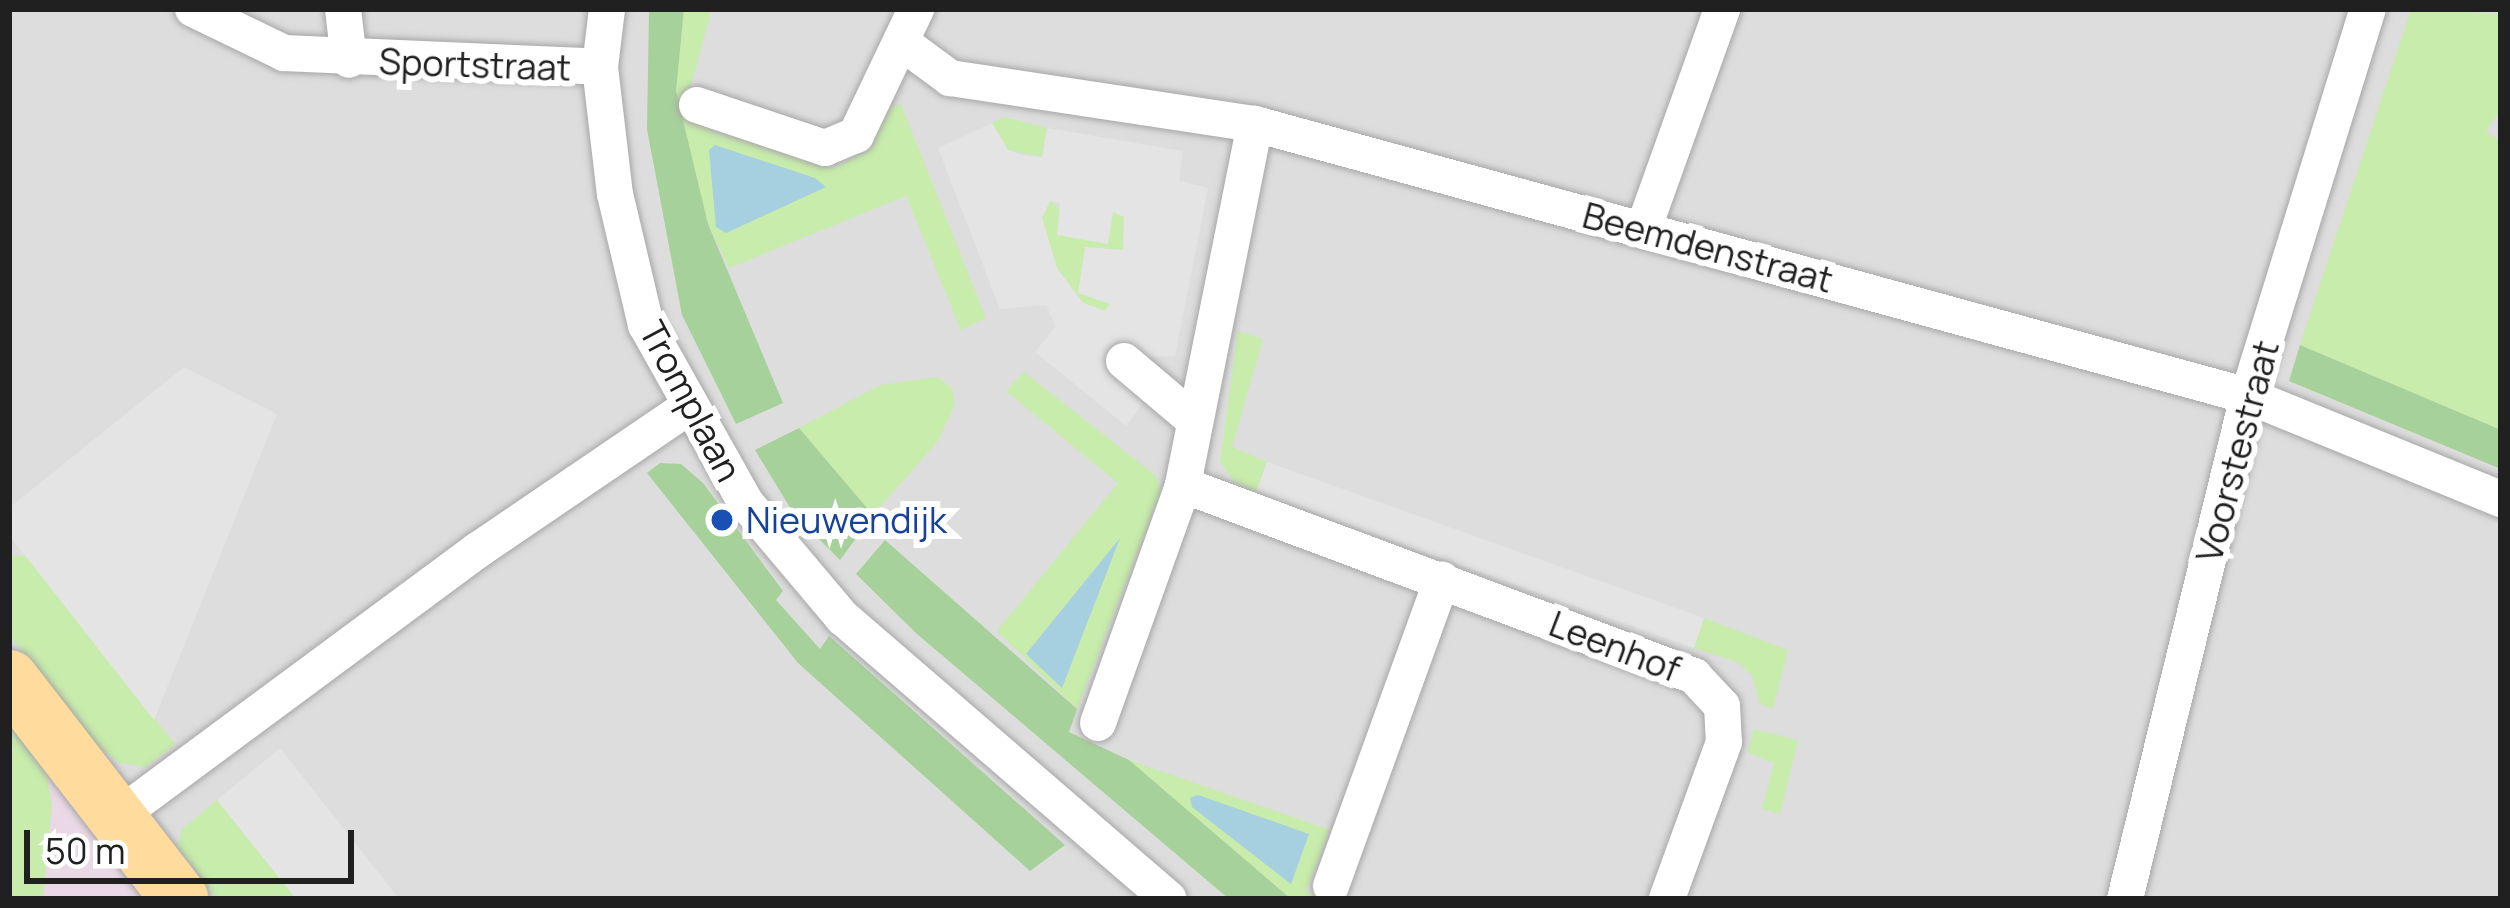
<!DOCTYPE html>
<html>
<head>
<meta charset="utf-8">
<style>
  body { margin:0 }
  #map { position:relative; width:2510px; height:908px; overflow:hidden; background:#f1eee6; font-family:Manrope,sans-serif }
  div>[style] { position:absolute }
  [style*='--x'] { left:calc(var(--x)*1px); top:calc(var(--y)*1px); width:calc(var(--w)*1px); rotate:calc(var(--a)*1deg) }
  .residential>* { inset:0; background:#dedddd }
  .industrial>* { inset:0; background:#ead8e6 }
  .grass>* { inset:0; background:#c7ecab }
  .forest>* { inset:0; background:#a7d19a }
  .parking>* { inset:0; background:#e4e4e4 }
  .water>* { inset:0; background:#a6cfe0 }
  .roads { filter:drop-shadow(0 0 3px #a7a7a7) drop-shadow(0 0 3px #a7a7a7) }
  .street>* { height:36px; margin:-18px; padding:0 18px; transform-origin:18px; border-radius:18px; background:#fff }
  .primary>* { height:57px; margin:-28.5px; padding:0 28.5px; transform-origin:28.5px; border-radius:28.5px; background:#ffdb9e }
  .dots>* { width:33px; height:33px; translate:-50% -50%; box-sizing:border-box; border:6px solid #fff; border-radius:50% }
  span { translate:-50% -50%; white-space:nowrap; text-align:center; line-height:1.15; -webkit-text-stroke:12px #fff; paint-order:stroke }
  .street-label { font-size:36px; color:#202020 }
  .transit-label { font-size:36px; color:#164399 }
  .left { translate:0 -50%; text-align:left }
  .frame { position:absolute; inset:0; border:12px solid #202020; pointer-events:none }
  .scale { position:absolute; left:24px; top:830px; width:330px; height:54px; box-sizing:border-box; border:6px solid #202020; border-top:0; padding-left:15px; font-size:36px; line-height:42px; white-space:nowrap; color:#202020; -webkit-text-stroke:9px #fff; paint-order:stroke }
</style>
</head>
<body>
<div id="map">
  <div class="residential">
    <i style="clip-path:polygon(9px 9px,2501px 9px,2501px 899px,9px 899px)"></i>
  </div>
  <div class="industrial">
    <i style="clip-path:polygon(9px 647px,202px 899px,9px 899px)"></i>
  </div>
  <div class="grass">
    <i style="clip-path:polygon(684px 9px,712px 9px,685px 106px,711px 116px,709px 130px,834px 168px,871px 148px,890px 107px,901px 104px,986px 318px,961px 330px,906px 196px,729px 268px,708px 224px,676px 91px)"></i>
    <i style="clip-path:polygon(2411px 9px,2501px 14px,2501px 109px,2486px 131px,2501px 142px,2501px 430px,2300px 345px)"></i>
    <i style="clip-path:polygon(1004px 117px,1047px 128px,1042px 157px,1008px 150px,992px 123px)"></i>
    <i style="clip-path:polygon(1050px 201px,1107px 244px,1113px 211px,1124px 217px,1123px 250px,1084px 247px,1111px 304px,1105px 311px,1083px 303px,1057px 268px,1042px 218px)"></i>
    <i style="clip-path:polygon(1238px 331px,1263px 339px,1232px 447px,1267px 462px,1256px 492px,1234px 482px,1220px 461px)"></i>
    <i style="clip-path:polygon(evenodd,1024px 372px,1156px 476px,1161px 492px,1077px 709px,997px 631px,1118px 483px,1006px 391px,1024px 372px,1117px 542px,1118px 543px,1061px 687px,1027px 653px,1117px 542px)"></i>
    <i style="clip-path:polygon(938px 377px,952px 388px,955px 405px,937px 442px,873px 515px,799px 428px,880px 385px)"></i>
    <i style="clip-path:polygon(9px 556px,26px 556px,175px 744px,146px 767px,119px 763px,96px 745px,9px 635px)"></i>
    <i style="clip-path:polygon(1704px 618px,1788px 650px,1773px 709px,1760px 704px,1752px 675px,1737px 662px,1694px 648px)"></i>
    <i style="clip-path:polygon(9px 722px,46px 770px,52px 805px,43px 899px,9px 899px)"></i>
    <i style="clip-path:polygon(1754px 729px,1798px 740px,1780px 814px,1762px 809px,1774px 764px,1747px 752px)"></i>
    <i style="clip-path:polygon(1129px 760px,1330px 830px,1306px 891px,1322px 899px,1291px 899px)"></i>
    <i style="clip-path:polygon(217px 800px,296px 899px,217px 899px,177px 847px,182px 829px)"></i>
  </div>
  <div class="forest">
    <i style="clip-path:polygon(649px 9px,684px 9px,676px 91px,708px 224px,783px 403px,736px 424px,682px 315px,647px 129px)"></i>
    <i style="clip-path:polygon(2300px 345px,2501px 430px,2501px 469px,2289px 381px)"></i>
    <i style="clip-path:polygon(799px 428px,873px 515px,840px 560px,794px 514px,755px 450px)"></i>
    <i style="clip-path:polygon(660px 463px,681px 464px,703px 483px,783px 591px,776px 600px,820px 649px,829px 636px,1065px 845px,1030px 871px,798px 663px,647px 473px)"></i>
    <i style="clip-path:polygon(885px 540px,1077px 709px,1069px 732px,1129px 760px,1291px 899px,1229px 899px,917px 634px,856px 574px)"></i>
  </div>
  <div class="parking">
    <i style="clip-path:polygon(evenodd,992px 123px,1008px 150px,1022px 155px,1042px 157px,1047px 128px,1183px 151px,1179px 181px,1208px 188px,1175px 356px,1140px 357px,1163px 377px,1126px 426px,1035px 352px,1056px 326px,1046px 305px,1000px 309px,938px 148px,992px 123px,1050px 201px,1060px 203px,1057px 235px,1108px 244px,1113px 212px,1124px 217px,1123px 250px,1085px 247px,1078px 293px,1110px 304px,1105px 311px,1083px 303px,1057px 268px,1042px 218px,1050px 201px)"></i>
    <i style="clip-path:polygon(184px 367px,277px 414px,154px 720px,9px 535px,9px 508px)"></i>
    <i style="clip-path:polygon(1267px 462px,1704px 618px,1694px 648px,1256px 492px)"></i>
    <i style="clip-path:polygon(280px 748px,374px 867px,399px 899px,296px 899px,217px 800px)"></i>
  </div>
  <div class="water">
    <i style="clip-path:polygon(715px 145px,815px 178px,826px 187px,726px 233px,716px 227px,709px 150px)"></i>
    <i style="clip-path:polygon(1120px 538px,1062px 688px,1026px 654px)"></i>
    <i style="clip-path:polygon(1198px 795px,1309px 834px,1291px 884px,1192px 807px,1190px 798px)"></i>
  </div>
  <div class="roads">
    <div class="street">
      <i style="--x:193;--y:9;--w:101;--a:25.8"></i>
      <i style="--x:284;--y:53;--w:316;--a:2.5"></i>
      <i style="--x:343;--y:9;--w:51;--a:83.3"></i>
      <i style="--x:607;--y:9;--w:58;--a:96.9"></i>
      <i style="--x:600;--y:67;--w:128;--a:83.3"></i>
      <i style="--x:615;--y:194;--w:135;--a:76.7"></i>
      <i style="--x:646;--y:325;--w:204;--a:60.7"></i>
      <i style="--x:746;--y:503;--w:150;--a:49.9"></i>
      <i style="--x:843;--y:618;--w:430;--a:40.8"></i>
      <i style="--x:905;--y:45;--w:56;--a:36.3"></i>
      <i style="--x:950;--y:78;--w:308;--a:8.6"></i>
      <i style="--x:1255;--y:124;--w:1030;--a:15.32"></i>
      <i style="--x:2248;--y:396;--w:273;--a:22.2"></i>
      <i style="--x:697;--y:105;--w:135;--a:18.6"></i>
      <i style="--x:825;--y:148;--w:34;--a:-23"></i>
      <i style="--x:856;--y:135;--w:140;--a:-64.5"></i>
      <i style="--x:1255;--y:124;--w:368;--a:101.3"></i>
      <i style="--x:1183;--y:485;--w:546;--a:20.49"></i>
      <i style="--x:1694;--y:676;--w:41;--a:47"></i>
      <i style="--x:1722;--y:706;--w:36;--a:87"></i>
      <i style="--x:1724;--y:742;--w:167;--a:110"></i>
      <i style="--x:1643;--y:230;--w:235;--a:-70.3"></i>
      <i style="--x:1124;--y:361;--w:93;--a:40.2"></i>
      <i style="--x:1098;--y:723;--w:253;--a:-70.3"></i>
      <i style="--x:117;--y:817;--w:449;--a:-36.5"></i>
      <i style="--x:478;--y:550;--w:253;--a:-34.2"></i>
      <i style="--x:1331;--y:886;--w:326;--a:-70.1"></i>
      <i style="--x:2125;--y:899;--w:518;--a:-76.26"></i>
      <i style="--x:2248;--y:396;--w:405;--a:-72.8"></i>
    </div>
    <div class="primary">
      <i style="--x:9;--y:678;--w:279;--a:52.3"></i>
    </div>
  </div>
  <div class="dots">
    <i style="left:722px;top:520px;background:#1a4fb4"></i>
  </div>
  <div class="street-label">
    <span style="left:475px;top:64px;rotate:2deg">Sportstraat</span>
    <span style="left:1708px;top:247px;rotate:15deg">Beemdenstraat</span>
    <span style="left:691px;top:401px;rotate:62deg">Tromplaan</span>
    <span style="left:2237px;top:451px;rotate:-75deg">Voorstestraat</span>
    <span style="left:1615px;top:646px;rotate:21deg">Leenhof</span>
  </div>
  <div class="transit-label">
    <span class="left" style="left:746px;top:520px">Nieuwendijk</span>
  </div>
  <div class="frame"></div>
  <div class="scale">50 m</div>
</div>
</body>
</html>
